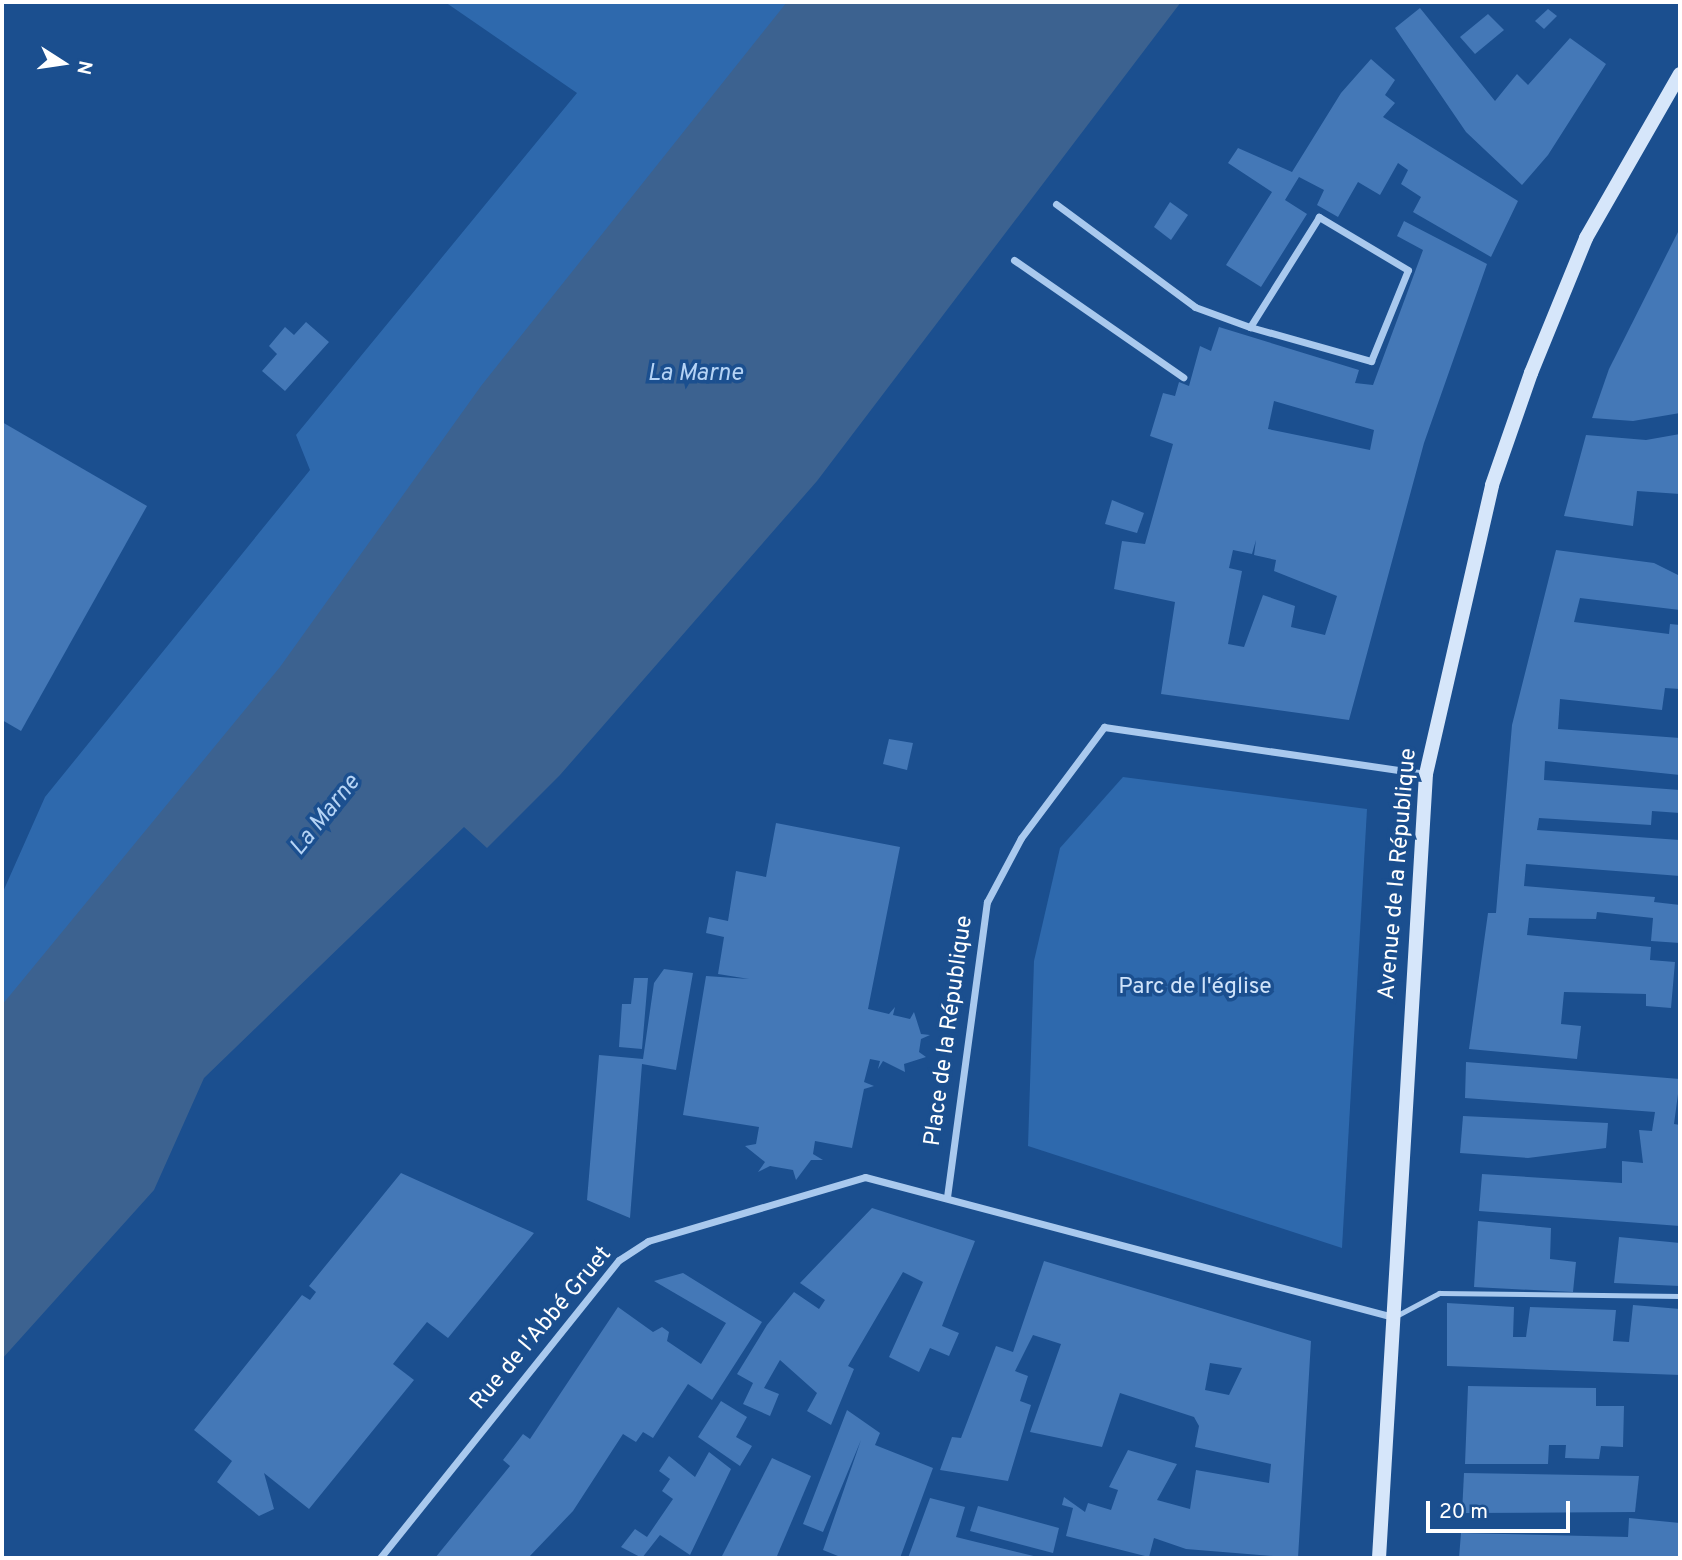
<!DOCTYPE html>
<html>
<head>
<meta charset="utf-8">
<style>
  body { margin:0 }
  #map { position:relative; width:1682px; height:1560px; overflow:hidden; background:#1b4f8f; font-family:Overpass,sans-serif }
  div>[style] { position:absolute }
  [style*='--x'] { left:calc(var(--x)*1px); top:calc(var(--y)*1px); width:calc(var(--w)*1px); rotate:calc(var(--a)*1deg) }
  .green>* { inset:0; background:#2e69ad }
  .water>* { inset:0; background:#3c6290 }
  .building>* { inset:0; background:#4478b7 }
  .lane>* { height:5px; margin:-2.5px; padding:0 2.5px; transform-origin:2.5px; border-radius:2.5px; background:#a9c9ee }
  .street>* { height:7px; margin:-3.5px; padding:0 3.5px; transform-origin:3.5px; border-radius:3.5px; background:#a9c9ee }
  .secondary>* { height:14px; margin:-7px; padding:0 7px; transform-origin:7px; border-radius:7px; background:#d6e6fa }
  span { translate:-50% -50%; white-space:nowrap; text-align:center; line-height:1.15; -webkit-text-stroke:7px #1b4f8f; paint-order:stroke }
  .street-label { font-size:23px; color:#fff }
  .park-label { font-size:23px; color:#cfe3fa }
  .water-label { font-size:24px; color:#b5d3f5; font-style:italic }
  .frame { position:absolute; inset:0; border:4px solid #fff; pointer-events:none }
  .north { position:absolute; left:28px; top:28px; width:70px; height:70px; -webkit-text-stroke:5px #1b4f8f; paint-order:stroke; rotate:102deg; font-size:19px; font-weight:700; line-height:28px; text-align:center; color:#fff }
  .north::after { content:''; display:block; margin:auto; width:24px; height:32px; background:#fff; clip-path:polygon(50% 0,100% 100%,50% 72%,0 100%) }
  .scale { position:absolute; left:1426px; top:1501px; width:144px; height:32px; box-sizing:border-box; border:4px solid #fff; border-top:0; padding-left:9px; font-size:21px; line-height:24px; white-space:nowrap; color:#fff; -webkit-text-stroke:5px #1b4f8f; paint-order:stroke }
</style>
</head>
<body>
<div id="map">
  <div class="green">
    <i style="clip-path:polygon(445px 2px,912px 2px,2px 1086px,2px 894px,45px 797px,310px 470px,296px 435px,577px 93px)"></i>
    <i style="clip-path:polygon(1123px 777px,1367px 809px,1342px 1248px,1028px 1146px,1034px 961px,1060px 848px)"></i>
  </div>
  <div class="water">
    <i style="clip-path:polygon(787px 2px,1181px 2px,817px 481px,560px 775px,487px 848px,464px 827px,204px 1078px,154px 1190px,2px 1359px,2px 1005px,280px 667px,481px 386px)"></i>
  </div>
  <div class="building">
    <i style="clip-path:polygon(1420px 8px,1495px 101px,1517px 74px,1528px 85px,1570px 38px,1606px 64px,1548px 155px,1522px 185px,1466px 132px,1395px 28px)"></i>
    <i style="clip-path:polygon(1548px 9px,1557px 16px,1544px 29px,1535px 21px)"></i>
    <i style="clip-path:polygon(1488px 14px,1504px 30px,1475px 54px,1460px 37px)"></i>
    <i style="clip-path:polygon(1371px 59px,1395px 80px,1385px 95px,1395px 103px,1383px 117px,1518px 201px,1491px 257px,1413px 212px,1421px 197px,1401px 184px,1408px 170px,1398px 163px,1380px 195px,1358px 182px,1338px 217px,1317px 205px,1324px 190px,1299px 177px,1285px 200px,1307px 214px,1261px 287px,1226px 265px,1272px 192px,1228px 163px,1238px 148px,1292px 172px,1341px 93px)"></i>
    <i style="clip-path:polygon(1170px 202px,1188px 215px,1171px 240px,1154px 227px)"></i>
    <i style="clip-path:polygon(evenodd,1404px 221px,1487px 264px,1424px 443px,1349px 720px,1161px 694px,1175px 602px,1114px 589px,1122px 541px,1145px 544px,1173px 444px,1150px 436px,1163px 393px,1175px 396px,1179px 382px,1189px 386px,1200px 346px,1211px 351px,1219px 327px,1359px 370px,1355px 383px,1373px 385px,1423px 250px,1397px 236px,1404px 221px,1274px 401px,1374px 430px,1370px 450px,1268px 429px,1274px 401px,1404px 221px,1256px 540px,1254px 555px,1276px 560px,1274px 571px,1337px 596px,1325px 635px,1291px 627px,1295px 606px,1263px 595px,1244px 647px,1228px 644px,1242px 571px,1229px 568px,1233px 550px,1252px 554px,1256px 540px)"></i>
    <i style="clip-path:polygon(1680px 228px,1680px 413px,1633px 421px,1592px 418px,1609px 369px)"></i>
    <i style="clip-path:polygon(306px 322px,329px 342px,285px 391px,262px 371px,277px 354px,269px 346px,285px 327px,294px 335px)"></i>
    <i style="clip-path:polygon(2px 422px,147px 506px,21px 731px,2px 720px)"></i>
    <i style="clip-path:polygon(1680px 434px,1680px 494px,1637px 491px,1633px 526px,1564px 516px,1586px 435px,1646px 440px)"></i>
    <i style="clip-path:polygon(1112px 500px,1144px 513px,1137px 533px,1105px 524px)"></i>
    <i style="clip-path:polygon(1556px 550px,1654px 563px,1680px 576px,1680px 610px,1580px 598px,1574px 622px,1669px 634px,1670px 624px,1680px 625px,1680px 689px,1665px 688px,1662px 710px,1560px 699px,1558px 729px,1680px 738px,1680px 775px,1545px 761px,1544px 780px,1680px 790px,1680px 813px,1652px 811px,1651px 825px,1539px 818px,1537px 830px,1680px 840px,1680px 876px,1526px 864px,1524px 886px,1655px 897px,1654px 902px,1680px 905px,1680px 943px,1651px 941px,1653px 918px,1597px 912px,1596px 919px,1529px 918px,1527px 935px,1651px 947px,1650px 960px,1675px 962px,1671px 1008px,1646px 1006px,1646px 994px,1564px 992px,1561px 1024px,1581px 1026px,1577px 1059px,1469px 1049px,1488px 913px,1496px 913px,1512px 725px)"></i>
    <i style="clip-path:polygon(889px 739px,913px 743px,907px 770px,883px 764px)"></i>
    <i style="clip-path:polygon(776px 823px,900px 847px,868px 1009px,889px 1014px,895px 1007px,893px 1015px,910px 1019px,914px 1012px,921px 1034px,930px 1035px,921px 1039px,919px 1052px,926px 1057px,904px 1064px,905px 1072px,883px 1061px,878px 1069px,880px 1061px,870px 1059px,864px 1082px,874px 1086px,864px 1089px,852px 1148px,815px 1141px,813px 1154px,823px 1160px,811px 1160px,796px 1180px,793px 1170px,770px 1166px,758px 1172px,765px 1162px,745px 1146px,756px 1144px,759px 1127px,683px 1115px,706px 976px,749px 979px,718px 974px,724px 937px,706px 933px,709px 917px,728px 921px,736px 871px,766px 877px)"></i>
    <i style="clip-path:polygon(664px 969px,693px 973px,676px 1070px,642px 1064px,630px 1218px,587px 1200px,599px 1055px,643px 1059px,654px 983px)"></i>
    <i style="clip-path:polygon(634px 978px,648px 978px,642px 1049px,619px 1047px,622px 1004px,631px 1004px)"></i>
    <i style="clip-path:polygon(1466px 1062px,1680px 1079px,1674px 1124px,1680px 1125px,1680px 1226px,1479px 1211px,1482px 1174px,1622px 1183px,1622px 1161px,1643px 1163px,1639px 1130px,1652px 1131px,1655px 1112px,1465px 1098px)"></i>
    <i style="clip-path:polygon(1463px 1116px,1608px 1123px,1606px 1148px,1528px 1158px,1460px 1153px)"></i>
    <i style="clip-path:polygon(401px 1173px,534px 1233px,448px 1338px,427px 1322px,400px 1355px,393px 1364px,414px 1380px,309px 1509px,264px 1473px,274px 1509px,259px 1516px,217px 1482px,232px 1461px,194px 1430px,302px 1295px,310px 1300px,316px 1292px,309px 1286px)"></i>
    <i style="clip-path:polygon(872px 1208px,975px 1241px,942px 1326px,959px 1333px,949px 1356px,930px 1348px,919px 1372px,889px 1357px,923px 1282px,903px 1272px,848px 1366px,854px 1369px,831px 1425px,807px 1411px,817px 1393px,780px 1360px,764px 1388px,779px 1394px,770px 1416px,743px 1404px,753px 1383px,737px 1374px,767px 1325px,794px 1292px,819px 1309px,825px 1300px,800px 1283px)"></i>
    <i style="clip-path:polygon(1478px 1221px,1551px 1228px,1550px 1259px,1576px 1262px,1573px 1292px,1474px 1287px)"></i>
    <i style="clip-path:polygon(1619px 1237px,1680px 1243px,1680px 1286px,1614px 1283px)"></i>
    <i style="clip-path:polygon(evenodd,1044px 1261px,1311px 1341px,1298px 1558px,1186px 1549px,1154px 1538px,1149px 1557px,1066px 1536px,1073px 1508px,1062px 1505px,1064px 1497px,1085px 1512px,1088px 1503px,1111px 1510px,1118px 1490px,1109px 1487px,1128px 1450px,1177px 1464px,1157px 1500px,1190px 1509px,1196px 1470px,1269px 1483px,1271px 1464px,1195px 1447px,1199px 1426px,1194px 1417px,1120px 1393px,1102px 1447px,1030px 1432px,1061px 1344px,1033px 1335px,1015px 1371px,1028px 1376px,1020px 1401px,1031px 1405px,1008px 1481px,940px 1470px,952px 1437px,961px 1438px,996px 1346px,1013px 1352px,1044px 1261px,1210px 1363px,1242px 1368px,1229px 1395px,1205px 1390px,1210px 1363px)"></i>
    <i style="clip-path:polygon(683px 1273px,762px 1322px,712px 1400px,688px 1384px,653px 1438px,643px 1432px,636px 1442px,623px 1434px,573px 1511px,528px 1558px,435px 1558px,510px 1466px,503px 1460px,523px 1434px,530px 1439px,618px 1307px,653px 1332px,662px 1327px,669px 1332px,667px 1341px,701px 1364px,726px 1323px,654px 1281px)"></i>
    <i style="clip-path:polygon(1447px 1303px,1514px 1307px,1513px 1337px,1526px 1337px,1530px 1307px,1616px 1310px,1613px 1341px,1629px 1342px,1633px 1305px,1680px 1309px,1680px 1375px,1447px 1366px)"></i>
    <i style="clip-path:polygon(1468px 1386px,1596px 1388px,1596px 1406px,1624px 1406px,1623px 1447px,1601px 1446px,1599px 1459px,1565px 1458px,1566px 1445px,1549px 1445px,1548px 1464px,1465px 1464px)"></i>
    <i style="clip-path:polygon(721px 1401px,747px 1417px,736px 1437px,752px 1446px,740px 1466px,698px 1437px)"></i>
    <i style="clip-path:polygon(847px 1410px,880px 1433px,875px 1445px,933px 1468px,900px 1558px,843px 1558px,823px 1550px,861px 1440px,823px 1532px,803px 1524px)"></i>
    <i style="clip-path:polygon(709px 1452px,731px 1469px,690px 1555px,660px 1535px,642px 1558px,621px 1547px,635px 1529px,647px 1537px,673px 1499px,662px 1491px,670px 1479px,659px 1471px,669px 1456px,695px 1477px)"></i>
    <i style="clip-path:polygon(772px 1458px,811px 1476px,777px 1556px,721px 1558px)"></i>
    <i style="clip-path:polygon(1464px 1473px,1639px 1476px,1635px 1512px,1462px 1513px)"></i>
    <i style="clip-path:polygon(930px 1498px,965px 1507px,956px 1537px,1042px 1558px,908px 1558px)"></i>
    <i style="clip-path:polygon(978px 1506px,1059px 1528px,1053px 1553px,970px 1531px)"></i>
    <i style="clip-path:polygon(1629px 1518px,1680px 1523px,1680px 1558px,1459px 1558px,1461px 1533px,1628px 1537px)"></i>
  </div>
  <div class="lane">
    <i style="--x:1396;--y:1316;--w:49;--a:-28.1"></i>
    <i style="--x:1439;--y:1293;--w:241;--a:0.7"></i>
  </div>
  <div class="street">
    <i style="--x:1056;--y:204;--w:173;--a:36.5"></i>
    <i style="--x:1195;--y:307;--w:59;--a:20"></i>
    <i style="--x:1250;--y:327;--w:126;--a:15.7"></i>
    <i style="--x:1371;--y:361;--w:98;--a:-67.9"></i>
    <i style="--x:1408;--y:270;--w:104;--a:-149.2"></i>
    <i style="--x:1319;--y:217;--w:130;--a:122.1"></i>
    <i style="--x:1014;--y:260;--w:206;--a:34.7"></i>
    <i style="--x:947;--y:1197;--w:298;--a:-82.3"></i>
    <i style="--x:987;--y:902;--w:72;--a:-62"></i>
    <i style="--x:1021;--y:838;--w:139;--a:-53.2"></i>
    <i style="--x:1104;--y:727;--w:325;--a:8.3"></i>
    <i style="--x:380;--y:1558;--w:382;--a:-51.3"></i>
    <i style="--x:619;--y:1260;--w:35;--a:-33"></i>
    <i style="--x:648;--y:1241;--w:226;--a:-16.4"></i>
    <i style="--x:865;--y:1177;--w:546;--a:14.85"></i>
  </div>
  <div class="secondary">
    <i style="--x:1379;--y:1558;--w:785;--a:-86.57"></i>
    <i style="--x:1426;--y:774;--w:296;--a:-77.1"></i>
    <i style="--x:1492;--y:485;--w:119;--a:-70.8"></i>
    <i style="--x:1531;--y:373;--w:146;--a:-67.8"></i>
    <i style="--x:1586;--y:238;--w:189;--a:-60.2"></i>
  </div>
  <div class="street-label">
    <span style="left:1399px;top:874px;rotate:-85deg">Avenue de la République</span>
    <span style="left:950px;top:1031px;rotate:-82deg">Place de la République</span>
    <span style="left:542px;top:1329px;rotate:-50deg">Rue de l'Abbé Gruet</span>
  </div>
  <div class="park-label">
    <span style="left:1195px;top:988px">Parc de l'église</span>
  </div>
  <div class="water-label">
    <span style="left:695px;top:375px">La Marne</span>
    <span style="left:326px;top:816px;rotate:-51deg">La Marne</span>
  </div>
  <div class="frame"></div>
  <div class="north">N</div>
  <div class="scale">20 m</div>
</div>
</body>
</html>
